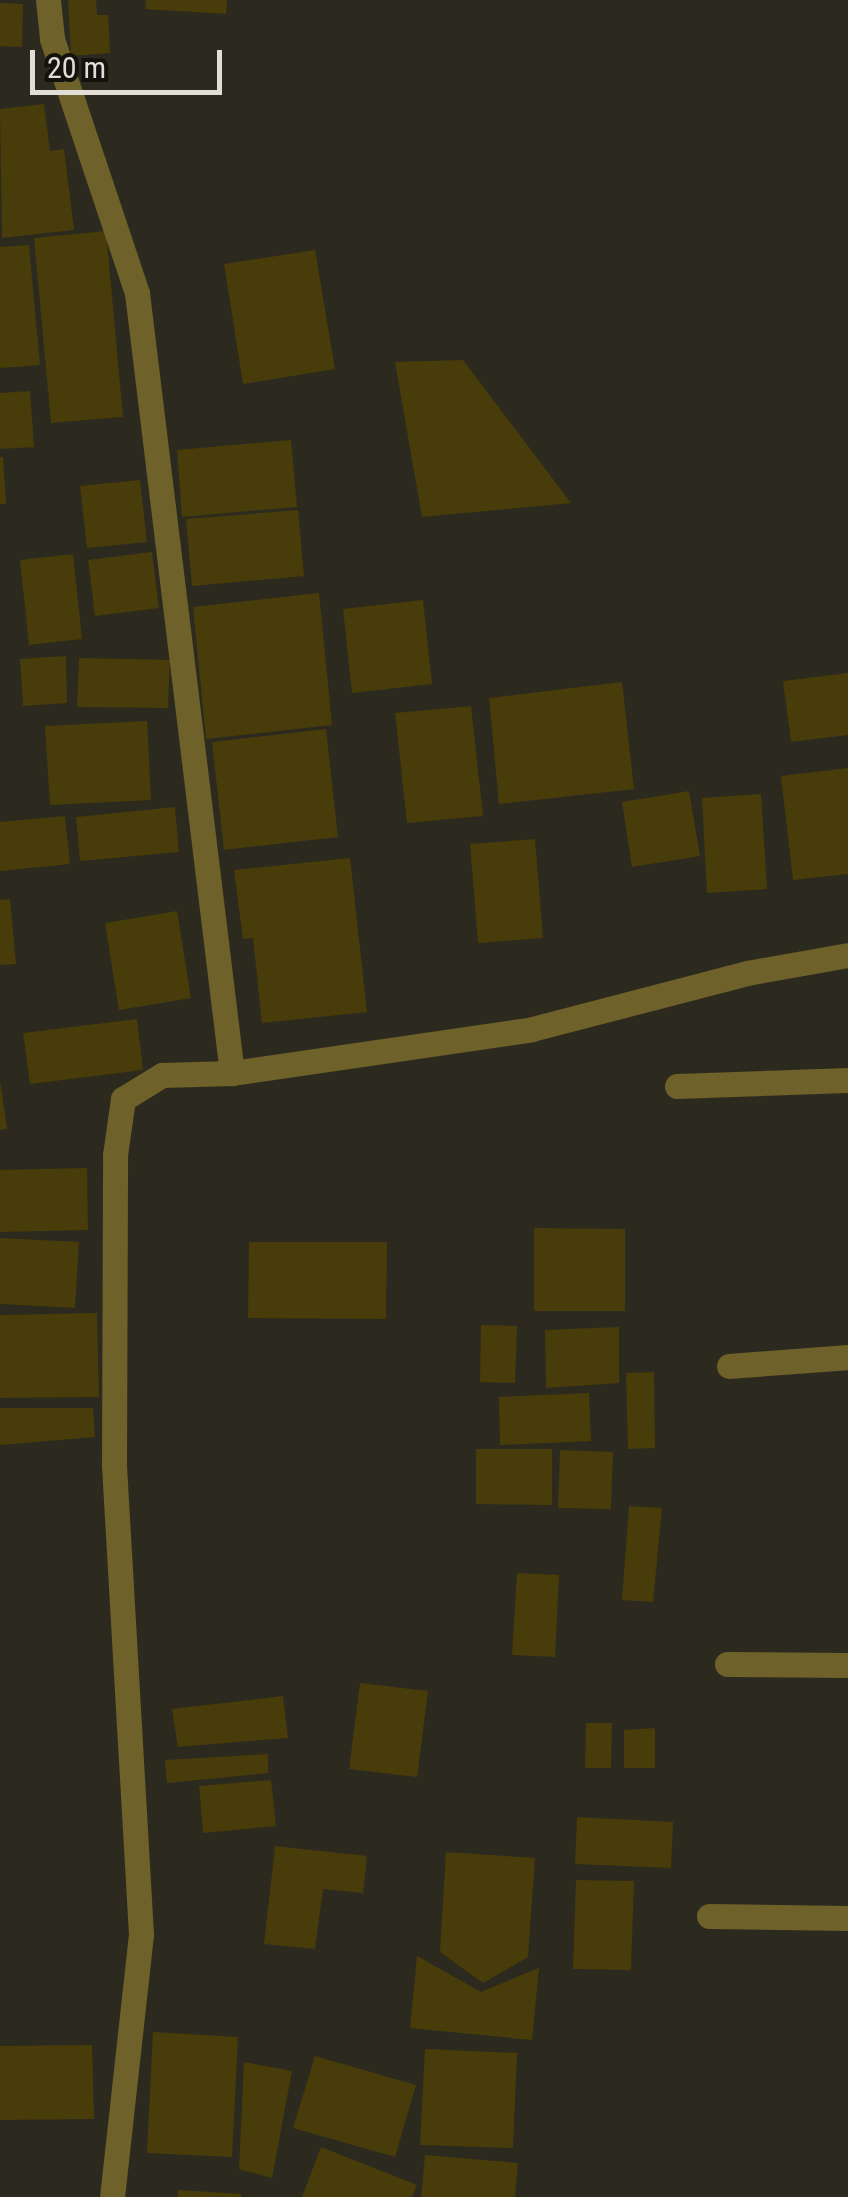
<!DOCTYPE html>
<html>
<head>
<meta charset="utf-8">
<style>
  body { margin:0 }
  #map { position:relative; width:848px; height:2197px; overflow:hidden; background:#2c2a1e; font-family:"Roboto Condensed",sans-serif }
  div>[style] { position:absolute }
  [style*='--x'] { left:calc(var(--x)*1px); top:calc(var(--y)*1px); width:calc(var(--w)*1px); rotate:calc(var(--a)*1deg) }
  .building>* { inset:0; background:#473c0a }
  .minor>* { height:25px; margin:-12.5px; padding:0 12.5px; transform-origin:12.5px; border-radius:12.5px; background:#6e6129 }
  span { translate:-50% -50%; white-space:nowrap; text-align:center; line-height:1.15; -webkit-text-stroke:9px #13120d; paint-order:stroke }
  .scale { position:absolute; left:30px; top:50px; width:192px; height:45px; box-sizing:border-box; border:5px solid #e0ded7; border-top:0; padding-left:12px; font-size:30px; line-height:35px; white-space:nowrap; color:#e0ded7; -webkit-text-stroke:8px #13120d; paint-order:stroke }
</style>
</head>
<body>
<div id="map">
  <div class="building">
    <i style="clip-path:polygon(68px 0,96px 0,97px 15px,108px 15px,110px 53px,71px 56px)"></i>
    <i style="clip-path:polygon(146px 0,227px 0,226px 14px,145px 9px)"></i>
    <i style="clip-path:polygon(0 3px,23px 4px,22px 47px,0 46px)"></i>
    <i style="clip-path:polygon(44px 104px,50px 151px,64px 149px,74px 230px,2px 238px,0 109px)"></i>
    <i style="clip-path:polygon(106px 231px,123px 417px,51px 423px,34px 238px)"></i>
    <i style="clip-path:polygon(29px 245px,40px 365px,0 368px,0 247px)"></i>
    <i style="clip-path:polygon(315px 250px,335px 369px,243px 384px,224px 264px)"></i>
    <i style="clip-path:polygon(463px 360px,571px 503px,422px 517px,395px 362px)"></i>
    <i style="clip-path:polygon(30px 391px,34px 447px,0 449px,0 393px)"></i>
    <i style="clip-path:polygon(291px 440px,297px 507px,182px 517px,177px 450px)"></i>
    <i style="clip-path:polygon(0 457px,3px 457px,6px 504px,0 504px)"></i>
    <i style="clip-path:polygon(140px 480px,147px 542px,87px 548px,80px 486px)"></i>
    <i style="clip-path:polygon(298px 510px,304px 576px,192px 586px,186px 519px)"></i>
    <i style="clip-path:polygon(152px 552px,159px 608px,95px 616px,88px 560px)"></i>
    <i style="clip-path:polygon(73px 554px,82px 639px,29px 645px,20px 560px)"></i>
    <i style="clip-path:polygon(319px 593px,332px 725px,206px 739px,193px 607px)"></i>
    <i style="clip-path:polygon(423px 600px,432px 684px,352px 693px,343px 609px)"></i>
    <i style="clip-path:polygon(66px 656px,67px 703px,23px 706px,20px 659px)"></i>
    <i style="clip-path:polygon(79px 658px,170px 660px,168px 708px,77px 707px)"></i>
    <i style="clip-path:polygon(848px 673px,848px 735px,791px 742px,783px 681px)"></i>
    <i style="clip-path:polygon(622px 682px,634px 789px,499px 804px,489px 698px)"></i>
    <i style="clip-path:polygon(471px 706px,483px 816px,407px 823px,395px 713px)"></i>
    <i style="clip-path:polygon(147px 721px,151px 800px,50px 805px,45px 726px)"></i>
    <i style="clip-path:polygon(326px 729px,338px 837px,224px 850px,212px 742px)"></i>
    <i style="clip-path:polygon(848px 768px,848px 874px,793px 880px,781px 776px)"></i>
    <i style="clip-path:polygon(689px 791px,700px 856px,632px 867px,622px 802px)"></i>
    <i style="clip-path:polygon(761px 794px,767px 889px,707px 893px,702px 798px)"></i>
    <i style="clip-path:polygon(175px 807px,179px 852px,80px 861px,76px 817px)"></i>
    <i style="clip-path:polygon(65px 816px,70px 864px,0 871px,0 822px)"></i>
    <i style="clip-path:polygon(535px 839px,543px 938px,478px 943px,470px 844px)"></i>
    <i style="clip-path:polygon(350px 858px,367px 1012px,262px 1023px,253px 938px,243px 939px,234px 870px)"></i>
    <i style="clip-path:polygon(10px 899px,16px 964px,0 965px,0 900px)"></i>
    <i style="clip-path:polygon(177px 911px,191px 998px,119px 1010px,105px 923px)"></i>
    <i style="clip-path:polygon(137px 1019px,143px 1070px,30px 1084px,23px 1033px)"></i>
    <i style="clip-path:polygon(0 1080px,7px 1129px,0 1130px)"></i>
    <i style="clip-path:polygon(87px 1168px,88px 1230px,0 1232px,0 1170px)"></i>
    <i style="clip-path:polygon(534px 1228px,625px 1229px,625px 1311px,534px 1311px)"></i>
    <i style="clip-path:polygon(0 1238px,79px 1242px,75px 1308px,0 1304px)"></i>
    <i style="clip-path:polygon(249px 1242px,387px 1242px,386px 1319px,248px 1318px)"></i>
    <i style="clip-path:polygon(97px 1313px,99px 1397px,0 1398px,0 1315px)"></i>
    <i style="clip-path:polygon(481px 1325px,517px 1326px,515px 1383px,480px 1382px)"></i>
    <i style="clip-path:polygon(619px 1327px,619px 1383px,546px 1388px,545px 1330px)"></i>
    <i style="clip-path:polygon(654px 1372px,655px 1448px,628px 1449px,626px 1373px)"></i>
    <i style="clip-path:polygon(589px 1393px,591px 1441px,500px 1445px,499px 1397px)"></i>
    <i style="clip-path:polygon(0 1408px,93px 1408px,95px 1437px,0 1445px)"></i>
    <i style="clip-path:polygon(476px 1449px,552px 1449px,552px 1505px,476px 1504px)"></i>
    <i style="clip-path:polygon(560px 1450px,613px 1452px,611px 1509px,558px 1508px)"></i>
    <i style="clip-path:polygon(629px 1506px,662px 1508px,653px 1602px,622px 1600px)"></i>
    <i style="clip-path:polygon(517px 1573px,559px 1575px,555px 1657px,512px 1655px)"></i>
    <i style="clip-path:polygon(360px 1683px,428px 1691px,417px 1777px,349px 1769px)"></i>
    <i style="clip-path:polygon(283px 1696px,288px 1738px,178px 1747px,172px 1709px)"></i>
    <i style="clip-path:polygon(586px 1723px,612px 1723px,611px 1768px,585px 1768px)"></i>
    <i style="clip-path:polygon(655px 1728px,655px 1768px,624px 1768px,624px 1730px)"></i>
    <i style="clip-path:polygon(268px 1754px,268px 1773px,167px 1783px,165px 1760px)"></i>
    <i style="clip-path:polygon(271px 1780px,276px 1826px,203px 1833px,199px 1786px)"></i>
    <i style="clip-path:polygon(577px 1817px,673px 1822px,671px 1868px,575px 1864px)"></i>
    <i style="clip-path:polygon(275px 1846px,367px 1856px,363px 1893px,323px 1889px,315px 1949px,264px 1944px)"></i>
    <i style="clip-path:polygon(446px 1852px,535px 1858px,528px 1957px,483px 1983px,440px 1952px)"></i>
    <i style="clip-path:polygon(576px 1880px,634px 1881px,631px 1970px,573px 1969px)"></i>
    <i style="clip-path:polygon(417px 1956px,481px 1992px,539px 1968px,532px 2040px,410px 2028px)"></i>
    <i style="clip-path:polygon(153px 2032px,238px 2037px,232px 2157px,147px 2153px)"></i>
    <i style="clip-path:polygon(92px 2045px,94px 2119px,0 2120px,0 2046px)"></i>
    <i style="clip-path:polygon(425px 2049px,517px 2053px,513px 2148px,420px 2145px)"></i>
    <i style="clip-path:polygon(315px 2056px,416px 2085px,395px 2157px,293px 2128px)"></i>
    <i style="clip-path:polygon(244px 2062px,292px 2071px,272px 2178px,239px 2169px)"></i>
    <i style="clip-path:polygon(321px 2147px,417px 2185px,412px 2197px,302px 2197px)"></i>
    <i style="clip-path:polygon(425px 2155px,518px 2163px,515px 2197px,421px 2197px)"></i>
    <i style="clip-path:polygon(178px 2190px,241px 2194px,241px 2197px,178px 2197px)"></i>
  </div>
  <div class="minor">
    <i style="--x:48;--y:0;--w:39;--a:84"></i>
    <i style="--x:52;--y:39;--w:268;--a:71.5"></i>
    <i style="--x:137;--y:293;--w:786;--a:83.06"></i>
    <i style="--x:677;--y:1086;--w:171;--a:-2"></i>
    <i style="--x:729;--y:1366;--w:119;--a:-4.3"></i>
    <i style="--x:727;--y:1664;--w:121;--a:0.5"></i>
    <i style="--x:709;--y:1916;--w:139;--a:0.8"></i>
    <i style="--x:112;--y:2197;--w:265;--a:-83.7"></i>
    <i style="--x:141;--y:1934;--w:470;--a:-93.3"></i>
    <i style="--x:114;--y:1465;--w:310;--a:-89.8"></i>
    <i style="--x:115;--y:1155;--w:57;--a:-81.9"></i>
    <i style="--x:123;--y:1099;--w:46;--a:-31.6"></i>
    <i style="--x:162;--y:1075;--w:70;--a:-1.6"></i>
    <i style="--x:232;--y:1073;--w:303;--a:-8.3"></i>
    <i style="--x:532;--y:1029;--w:222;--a:-14.6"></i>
    <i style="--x:747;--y:973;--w:103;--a:-10.1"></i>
  </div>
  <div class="scale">20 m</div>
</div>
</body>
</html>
